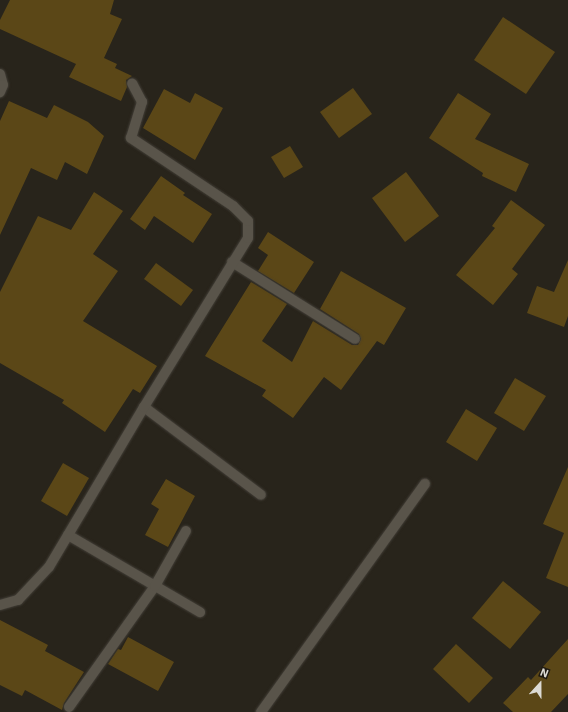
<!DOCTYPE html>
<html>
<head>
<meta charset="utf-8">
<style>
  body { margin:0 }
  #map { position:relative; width:568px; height:712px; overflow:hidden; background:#28241b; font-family:"IBM Plex Sans",sans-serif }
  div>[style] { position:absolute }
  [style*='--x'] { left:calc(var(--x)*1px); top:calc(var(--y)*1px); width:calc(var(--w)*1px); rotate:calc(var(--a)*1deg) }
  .building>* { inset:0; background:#5b4717 }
  .roads { filter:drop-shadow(0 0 1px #423e37) drop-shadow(0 0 1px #423e37) }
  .minor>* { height:10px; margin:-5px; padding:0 5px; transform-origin:5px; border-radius:5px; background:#59544a }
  span { translate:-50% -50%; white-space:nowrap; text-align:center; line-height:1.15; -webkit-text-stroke:3.5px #1f1a12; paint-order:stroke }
  .north { position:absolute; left:520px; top:664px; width:40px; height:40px; -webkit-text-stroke:3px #1f1a12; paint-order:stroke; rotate:21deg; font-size:11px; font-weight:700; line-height:16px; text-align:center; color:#dcdad4 }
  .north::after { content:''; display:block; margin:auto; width:14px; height:18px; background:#dcdad4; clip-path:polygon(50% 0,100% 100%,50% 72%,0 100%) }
</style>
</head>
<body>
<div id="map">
  <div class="building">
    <i style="clip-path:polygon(10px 0,114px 0,110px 14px,122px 19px,104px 58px,117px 64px,115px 68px,132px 76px,126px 80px,127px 87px,121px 101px,69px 77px,76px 64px,0 29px,0 20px)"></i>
    <i style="clip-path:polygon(503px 17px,555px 52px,526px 94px,474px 60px)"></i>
    <i style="clip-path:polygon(353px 88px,372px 114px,339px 138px,320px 112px)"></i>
    <i style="clip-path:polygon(164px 89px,190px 103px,195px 93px,223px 108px,195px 160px,143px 128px)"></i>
    <i style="clip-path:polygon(458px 93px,491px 114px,475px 139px,529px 164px,516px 192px,482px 176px,483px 173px,429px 138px)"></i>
    <i style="clip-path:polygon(9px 101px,47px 118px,54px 105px,88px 122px,104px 136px,87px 174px,65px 162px,57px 180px,31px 168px,0 235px,0 121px)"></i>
    <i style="clip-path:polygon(290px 146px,303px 167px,284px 178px,271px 157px)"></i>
    <i style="clip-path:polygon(406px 172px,439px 216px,405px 242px,372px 198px)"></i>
    <i style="clip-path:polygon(161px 176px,185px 193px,183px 195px,212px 214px,193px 243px,154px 216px,145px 230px,130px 219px)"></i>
    <i style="clip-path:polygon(94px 192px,123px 211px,93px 254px,118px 271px,83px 321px,157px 366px,140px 393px,133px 389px,105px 432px,62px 403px,64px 400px,0 363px,0 292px,38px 216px,71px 230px)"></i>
    <i style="clip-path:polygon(511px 200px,545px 225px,512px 269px,518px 274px,493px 305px,456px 275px,495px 228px,492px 226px)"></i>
    <i style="clip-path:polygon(268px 232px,314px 262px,294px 293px,258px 271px,268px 255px,258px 248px)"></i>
    <i style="clip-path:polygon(568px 260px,568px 316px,564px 327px,527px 313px,537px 286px,554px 292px)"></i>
    <i style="clip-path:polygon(156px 263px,193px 290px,181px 306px,144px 279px)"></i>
    <i style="clip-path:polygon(341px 271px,406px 308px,384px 345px,377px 341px,341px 390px,324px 377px,293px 418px,262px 396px,266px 390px,205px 356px,251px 282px,287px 304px,262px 341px,292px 362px,313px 321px,352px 345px,358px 345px,361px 339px,359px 334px,320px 309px)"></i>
    <i style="clip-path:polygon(515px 378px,546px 396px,524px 431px,494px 413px)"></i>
    <i style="clip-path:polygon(466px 409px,497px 428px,477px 461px,446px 442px)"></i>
    <i style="clip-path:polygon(63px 463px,89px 478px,67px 516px,41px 501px)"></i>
    <i style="clip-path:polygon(568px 467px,568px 587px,546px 578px,564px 533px,543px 524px)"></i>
    <i style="clip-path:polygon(166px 479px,195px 496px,168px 547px,145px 535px,159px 509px,151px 504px)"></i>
    <i style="clip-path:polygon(503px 581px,541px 612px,510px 649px,472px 618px)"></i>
    <i style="clip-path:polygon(0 620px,48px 645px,45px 651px,84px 672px,64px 703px,62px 710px,25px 690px,22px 696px,0 685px)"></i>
    <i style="clip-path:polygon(128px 637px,174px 662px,158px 691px,108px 664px,118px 649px,121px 650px)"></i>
    <i style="clip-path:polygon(568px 639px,568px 694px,551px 712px,513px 712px,503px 703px,528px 677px,531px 680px)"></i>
    <i style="clip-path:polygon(456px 644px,493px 678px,469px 703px,433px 669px)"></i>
  </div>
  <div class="roads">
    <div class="minor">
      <i style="--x:0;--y:74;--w:11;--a:75"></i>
      <i style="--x:3;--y:85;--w:8;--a:113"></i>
      <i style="--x:232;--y:262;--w:145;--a:32"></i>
      <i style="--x:144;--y:407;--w:146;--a:36.9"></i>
      <i style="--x:68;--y:535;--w:153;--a:30.3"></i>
      <i style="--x:0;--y:605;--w:19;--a:-16"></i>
      <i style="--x:18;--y:600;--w:45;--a:-46.8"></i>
      <i style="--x:49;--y:567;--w:186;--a:-59.3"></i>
      <i style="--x:144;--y:407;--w:198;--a:-58.4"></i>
      <i style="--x:248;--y:238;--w:17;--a:-90"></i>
      <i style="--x:248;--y:221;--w:21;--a:-135"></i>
      <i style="--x:233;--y:206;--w:123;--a:-146.3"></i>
      <i style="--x:131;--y:138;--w:38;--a:-73"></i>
      <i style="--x:142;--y:102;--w:21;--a:-118"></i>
      <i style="--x:69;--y:707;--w:148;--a:-54.6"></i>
      <i style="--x:155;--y:586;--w:63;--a:-60.6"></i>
      <i style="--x:261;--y:712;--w:281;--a:-54.3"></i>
    </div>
  </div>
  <div class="north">N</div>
</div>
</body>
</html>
